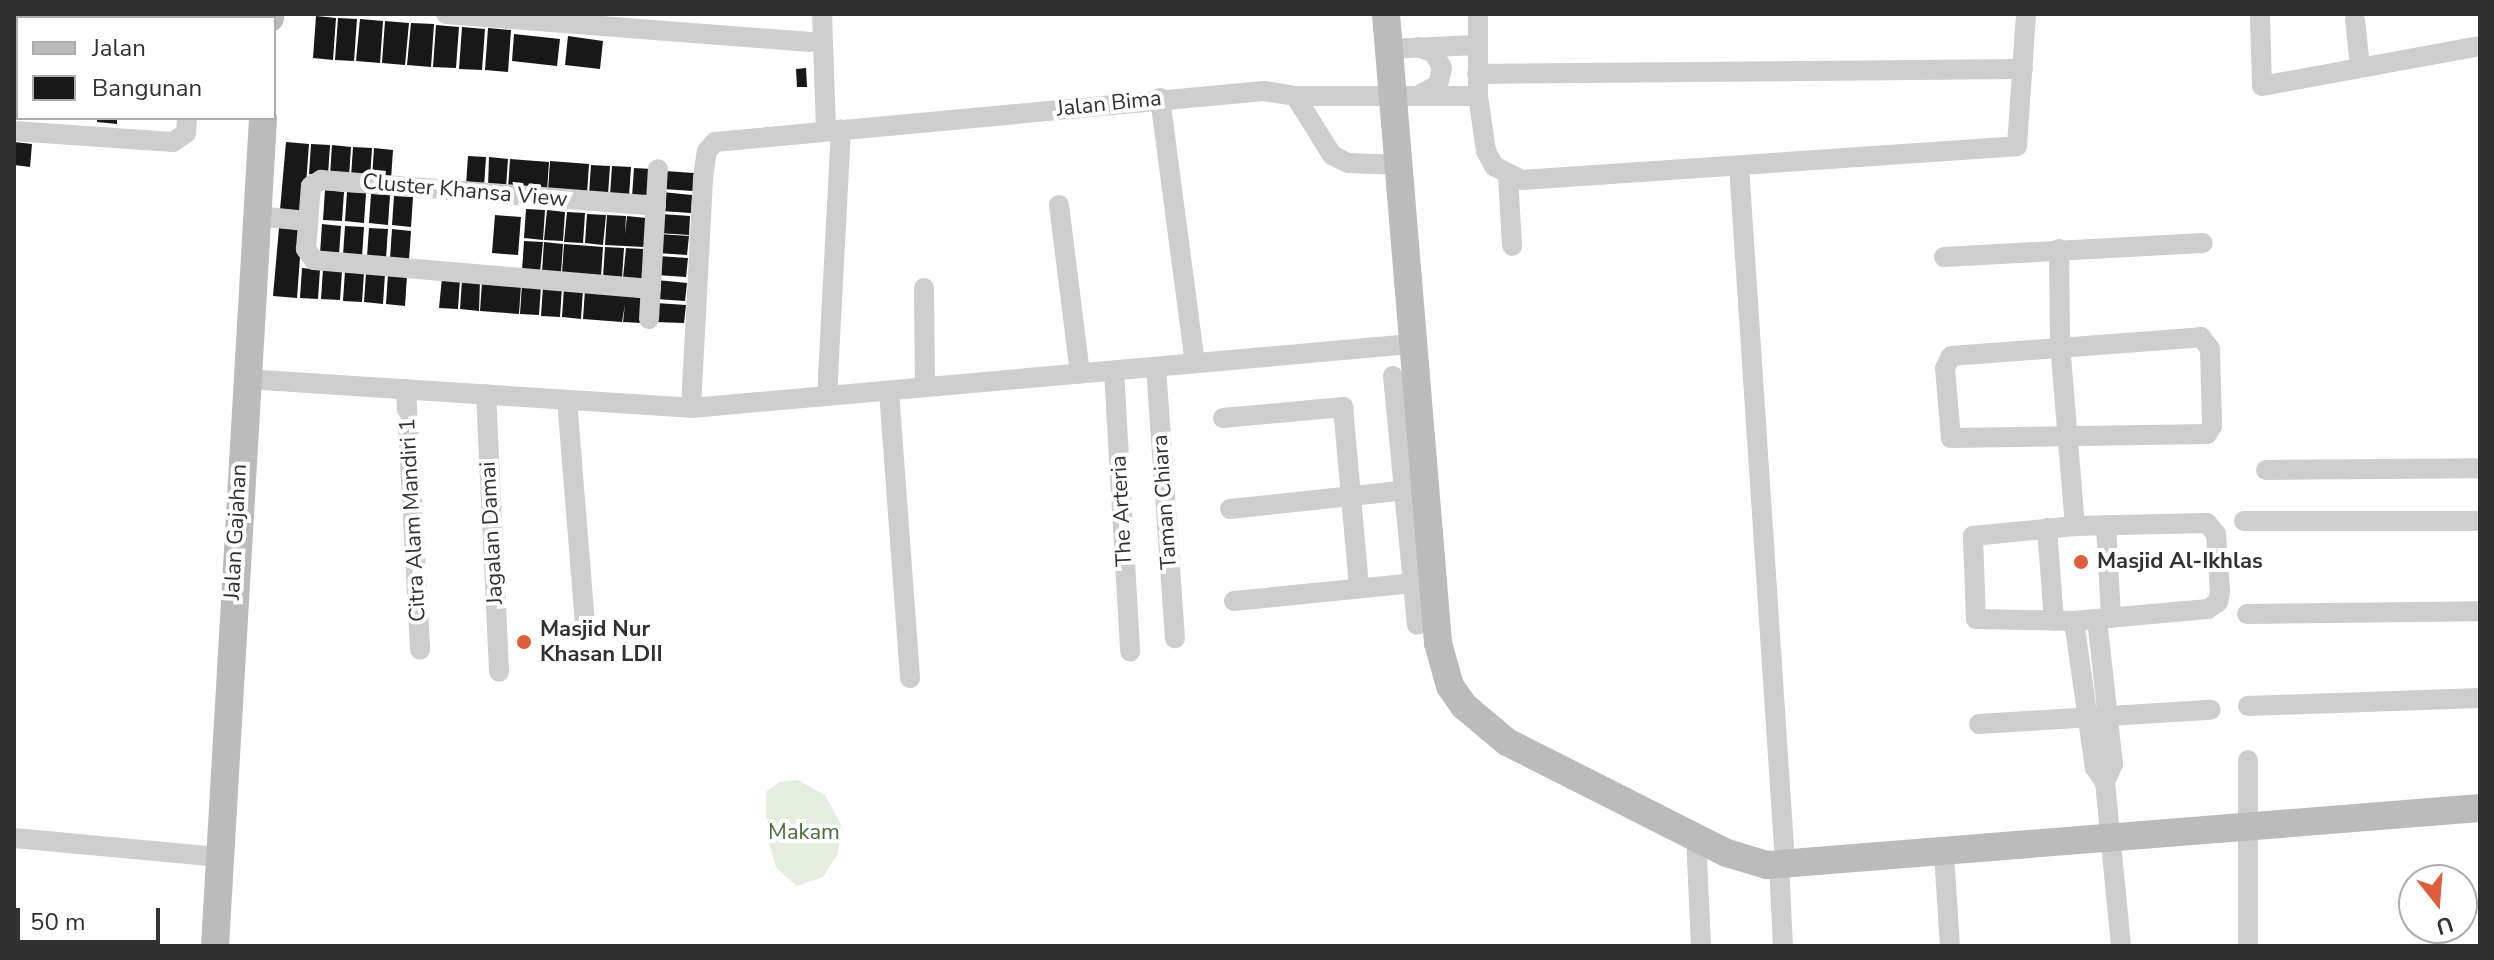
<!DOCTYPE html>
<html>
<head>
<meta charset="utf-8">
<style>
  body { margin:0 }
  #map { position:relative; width:2494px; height:960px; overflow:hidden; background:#fff; font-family:"Nunito Sans",sans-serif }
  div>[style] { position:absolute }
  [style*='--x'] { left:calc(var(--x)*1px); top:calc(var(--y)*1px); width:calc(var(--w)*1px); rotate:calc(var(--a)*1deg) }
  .green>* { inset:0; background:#e4ede0 }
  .building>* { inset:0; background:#181818 }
  .street>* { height:20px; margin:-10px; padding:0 10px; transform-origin:10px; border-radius:10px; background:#cecece }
  .secondary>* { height:28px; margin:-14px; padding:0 14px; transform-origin:14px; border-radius:14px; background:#bbb }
  .dots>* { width:22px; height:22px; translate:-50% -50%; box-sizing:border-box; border:4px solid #fff; border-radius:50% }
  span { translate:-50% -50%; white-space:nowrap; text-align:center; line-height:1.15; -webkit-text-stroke:8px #fff; paint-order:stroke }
  .street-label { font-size:22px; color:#313131 }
  .poi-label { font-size:22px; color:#313131; font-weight:700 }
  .left { translate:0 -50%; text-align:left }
  .park-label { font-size:22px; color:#496b40 }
  .frame { position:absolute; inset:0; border:16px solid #313131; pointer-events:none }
  .legend { position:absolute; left:16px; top:16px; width:260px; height:104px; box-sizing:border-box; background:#fff; border:2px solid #adadad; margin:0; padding:10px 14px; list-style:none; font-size:24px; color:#313131 }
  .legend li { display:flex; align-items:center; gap:16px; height:40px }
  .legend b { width:40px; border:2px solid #adadad }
  .north { position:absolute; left:2398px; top:864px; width:80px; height:80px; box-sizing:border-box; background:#fff; border:2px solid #adadad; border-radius:50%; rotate:163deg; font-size:22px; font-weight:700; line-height:32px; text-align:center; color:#313131 }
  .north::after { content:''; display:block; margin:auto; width:28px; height:36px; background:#dc5e3f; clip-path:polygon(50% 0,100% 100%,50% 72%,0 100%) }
  .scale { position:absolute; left:16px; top:908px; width:144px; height:36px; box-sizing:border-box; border:4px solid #313131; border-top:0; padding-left:10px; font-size:24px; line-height:28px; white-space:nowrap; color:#313131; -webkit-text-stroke:6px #fff; paint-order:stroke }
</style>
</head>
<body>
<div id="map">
  <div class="green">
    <i style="clip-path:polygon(798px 780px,826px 796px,842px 827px,838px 853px,823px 877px,796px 886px,776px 867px,766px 833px,766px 792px,779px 782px)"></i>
  </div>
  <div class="building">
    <i style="clip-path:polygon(316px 16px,336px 18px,333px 60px,313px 58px)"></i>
    <i style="clip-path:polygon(338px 18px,357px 19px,354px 61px,335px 60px)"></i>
    <i style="clip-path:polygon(360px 19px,383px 21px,380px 63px,356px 61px)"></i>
    <i style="clip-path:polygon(385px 21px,409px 23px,405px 65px,382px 63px)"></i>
    <i style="clip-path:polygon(411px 23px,434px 24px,431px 67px,407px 65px)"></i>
    <i style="clip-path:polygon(436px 25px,459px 27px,456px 68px,433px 67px)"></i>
    <i style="clip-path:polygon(462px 27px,485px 29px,482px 70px,459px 69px)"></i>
    <i style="clip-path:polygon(488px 28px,511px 30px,508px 72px,485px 70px)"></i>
    <i style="clip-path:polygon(514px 34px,560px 39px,557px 66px,512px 61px)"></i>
    <i style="clip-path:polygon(568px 36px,603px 41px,600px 69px,565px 65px)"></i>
    <i style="clip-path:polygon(806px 68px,807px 87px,797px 87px,796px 69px)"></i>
    <i style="clip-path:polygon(14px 75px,18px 75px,18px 103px,14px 103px)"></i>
    <i style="clip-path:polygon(97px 118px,117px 118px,117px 124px,97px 122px)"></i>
    <i style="clip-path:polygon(14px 142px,32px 144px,30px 167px,14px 165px)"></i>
    <i style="clip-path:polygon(286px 142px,309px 144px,304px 212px,280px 210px)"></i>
    <i style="clip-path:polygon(311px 144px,330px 145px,328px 175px,309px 174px)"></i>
    <i style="clip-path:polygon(332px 145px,351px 147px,349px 177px,330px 175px)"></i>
    <i style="clip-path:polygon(353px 147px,372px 148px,370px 178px,351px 177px)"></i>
    <i style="clip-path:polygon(374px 148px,393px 150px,391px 179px,372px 178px)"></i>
    <i style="clip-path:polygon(468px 156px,486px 157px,484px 187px,466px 185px)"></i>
    <i style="clip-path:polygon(489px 157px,508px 159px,506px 188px,488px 187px)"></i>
    <i style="clip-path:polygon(510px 159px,549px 162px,547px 191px,508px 189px)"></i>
    <i style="clip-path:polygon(550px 161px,589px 164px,587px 194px,548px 191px)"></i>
    <i style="clip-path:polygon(591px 165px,610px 166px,608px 195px,589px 194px)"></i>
    <i style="clip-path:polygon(612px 166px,631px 167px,629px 197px,610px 195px)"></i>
    <i style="clip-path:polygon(634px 168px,652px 169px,651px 199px,632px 197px)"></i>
    <i style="clip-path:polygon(665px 171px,694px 173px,693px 191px,663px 189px)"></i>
    <i style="clip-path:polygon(325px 190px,344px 192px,342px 221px,323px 220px)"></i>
    <i style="clip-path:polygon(347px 192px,366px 193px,364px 223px,345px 221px)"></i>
    <i style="clip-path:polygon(662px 192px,692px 195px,691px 213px,661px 211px)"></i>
    <i style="clip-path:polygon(371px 194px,390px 195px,388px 225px,369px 223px)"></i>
    <i style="clip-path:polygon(394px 196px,413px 197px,411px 227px,392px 225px)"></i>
    <i style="clip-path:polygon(526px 209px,545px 210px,543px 240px,524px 238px)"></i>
    <i style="clip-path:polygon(547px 210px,565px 212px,563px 241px,544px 240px)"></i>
    <i style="clip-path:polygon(567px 212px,585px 213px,583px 243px,564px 242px)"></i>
    <i style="clip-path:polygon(587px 214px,606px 215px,603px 245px,585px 243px)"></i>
    <i style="clip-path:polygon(661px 214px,690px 216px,689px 235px,659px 233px)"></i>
    <i style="clip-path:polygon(495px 215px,521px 217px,518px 255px,492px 253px)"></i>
    <i style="clip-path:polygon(607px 215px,626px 216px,625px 234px,627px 216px,646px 218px,644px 247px,605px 245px)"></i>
    <i style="clip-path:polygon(322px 224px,341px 226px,339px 255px,320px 254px)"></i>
    <i style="clip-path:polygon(345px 226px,364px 227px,362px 257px,343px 255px)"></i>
    <i style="clip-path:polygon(279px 228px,302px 230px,297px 298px,273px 296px)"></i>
    <i style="clip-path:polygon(369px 228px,388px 229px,386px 259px,367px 257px)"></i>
    <i style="clip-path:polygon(392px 229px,411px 231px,409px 260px,390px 259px)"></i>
    <i style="clip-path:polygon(659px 234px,689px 236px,687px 255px,657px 253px)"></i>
    <i style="clip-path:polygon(524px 241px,543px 242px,540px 272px,522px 271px)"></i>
    <i style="clip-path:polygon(544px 242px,563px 244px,561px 273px,542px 272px)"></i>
    <i style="clip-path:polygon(564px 244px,603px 247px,601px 276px,562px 274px)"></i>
    <i style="clip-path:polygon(605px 247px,624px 248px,622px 278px,603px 277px)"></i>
    <i style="clip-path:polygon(626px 248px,644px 249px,642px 279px,623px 278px)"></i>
    <i style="clip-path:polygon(658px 256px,688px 258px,686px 277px,656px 275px)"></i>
    <i style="clip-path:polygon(302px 268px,320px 270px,318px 299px,300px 298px)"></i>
    <i style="clip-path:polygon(323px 269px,342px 271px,340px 300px,321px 299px)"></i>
    <i style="clip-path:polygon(345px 271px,364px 272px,362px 302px,343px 301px)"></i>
    <i style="clip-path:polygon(366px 273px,385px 274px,383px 304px,364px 302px)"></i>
    <i style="clip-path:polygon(388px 274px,407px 276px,405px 306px,386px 304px)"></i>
    <i style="clip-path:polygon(442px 278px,460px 279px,458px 309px,439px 308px)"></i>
    <i style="clip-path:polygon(462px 280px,480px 281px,479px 311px,460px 309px)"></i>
    <i style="clip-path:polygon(657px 280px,687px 283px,685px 301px,656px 299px)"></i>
    <i style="clip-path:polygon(482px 282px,521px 285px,519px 314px,480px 311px)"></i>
    <i style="clip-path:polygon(522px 284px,541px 286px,539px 315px,520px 314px)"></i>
    <i style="clip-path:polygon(543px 286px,562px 287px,560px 317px,541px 316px)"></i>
    <i style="clip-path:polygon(564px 288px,583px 289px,581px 319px,562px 317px)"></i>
    <i style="clip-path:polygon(585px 289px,644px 294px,642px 323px,623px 322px,625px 304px,622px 322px,583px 319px)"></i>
    <i style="clip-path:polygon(656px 303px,686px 305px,684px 323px,654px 322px)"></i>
  </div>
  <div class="street">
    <i style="--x:29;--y:14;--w:73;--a:3.1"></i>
    <i style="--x:446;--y:14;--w:365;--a:4.4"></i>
    <i style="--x:822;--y:14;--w:116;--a:88"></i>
    <i style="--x:1478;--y:14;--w:82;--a:90"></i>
    <i style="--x:1478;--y:96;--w:56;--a:81.7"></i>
    <i style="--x:1486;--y:151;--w:17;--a:62"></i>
    <i style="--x:1494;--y:166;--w:31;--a:27"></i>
    <i style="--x:1522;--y:180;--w:496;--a:-3.9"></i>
    <i style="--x:2017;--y:146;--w:132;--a:-86.1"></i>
    <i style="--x:2260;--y:17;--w:69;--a:88.3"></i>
    <i style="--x:2262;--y:86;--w:222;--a:-10.4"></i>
    <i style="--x:191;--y:18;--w:4;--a:-90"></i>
    <i style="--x:2355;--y:20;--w:46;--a:83.8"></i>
    <i style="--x:1389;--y:49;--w:87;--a:-2.6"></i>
    <i style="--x:1477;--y:74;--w:546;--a:-0.52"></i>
    <i style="--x:1295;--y:96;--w:70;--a:57.9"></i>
    <i style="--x:1332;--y:155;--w:18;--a:27"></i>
    <i style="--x:1348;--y:163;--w:52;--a:2.2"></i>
    <i style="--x:1417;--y:96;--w:24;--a:-28"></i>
    <i style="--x:1438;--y:85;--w:17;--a:-77"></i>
    <i style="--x:1442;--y:68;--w:17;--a:-118"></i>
    <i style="--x:1434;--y:53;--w:17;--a:-159"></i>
    <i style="--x:1160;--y:98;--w:267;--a:82.5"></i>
    <i style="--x:14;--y:131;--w:159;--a:4"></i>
    <i style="--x:173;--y:142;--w:16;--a:-35"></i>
    <i style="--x:186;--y:133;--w:15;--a:-86"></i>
    <i style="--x:1739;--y:166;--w:682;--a:86.22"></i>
    <i style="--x:1508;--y:176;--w:70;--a:86.7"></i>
    <i style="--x:1059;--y:205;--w:170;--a:82.9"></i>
    <i style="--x:257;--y:216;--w:50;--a:5.7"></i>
    <i style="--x:2059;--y:249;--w:95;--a:89.4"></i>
    <i style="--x:2060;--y:344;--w:183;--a:85.3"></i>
    <i style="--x:1944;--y:257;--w:259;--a:-3.1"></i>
    <i style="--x:924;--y:288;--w:99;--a:89.4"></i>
    <i style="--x:651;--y:289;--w:338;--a:-175.1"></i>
    <i style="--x:314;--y:260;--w:14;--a:-126"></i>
    <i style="--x:306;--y:249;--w:63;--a:-85.5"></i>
    <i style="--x:311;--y:186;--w:12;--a:-31"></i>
    <i style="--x:321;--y:180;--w:336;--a:4.4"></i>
    <i style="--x:649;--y:319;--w:150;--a:-86.6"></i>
    <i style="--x:2201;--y:337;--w:15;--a:53"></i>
    <i style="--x:2210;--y:349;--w:77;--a:88.5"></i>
    <i style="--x:2212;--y:426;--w:9;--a:122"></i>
    <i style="--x:2207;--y:434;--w:256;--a:179.1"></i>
    <i style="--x:1951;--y:438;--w:70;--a:-94.9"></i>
    <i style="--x:1945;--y:368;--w:13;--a:-63"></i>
    <i style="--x:1951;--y:356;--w:251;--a:-4.3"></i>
    <i style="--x:1156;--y:367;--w:272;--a:86"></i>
    <i style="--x:1114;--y:371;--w:281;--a:86.7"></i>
    <i style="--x:1393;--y:376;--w:250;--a:84.5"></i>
    <i style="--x:245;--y:379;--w:447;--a:3.7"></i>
    <i style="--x:691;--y:408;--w:723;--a:-5.08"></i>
    <i style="--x:406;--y:389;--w:261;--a:86.9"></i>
    <i style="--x:889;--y:391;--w:288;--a:85.8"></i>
    <i style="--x:486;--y:394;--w:278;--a:87.3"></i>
    <i style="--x:827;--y:396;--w:267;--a:-87"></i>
    <i style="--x:567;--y:400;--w:227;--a:85.4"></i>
    <i style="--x:691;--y:408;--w:230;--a:-87"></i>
    <i style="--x:703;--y:178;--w:27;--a:-82"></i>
    <i style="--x:707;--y:151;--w:12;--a:-48"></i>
    <i style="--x:715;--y:142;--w:551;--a:-5.31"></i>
    <i style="--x:1264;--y:91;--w:31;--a:9"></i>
    <i style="--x:1295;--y:96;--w:183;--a:0"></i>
    <i style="--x:1223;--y:418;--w:121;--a:-5.2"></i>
    <i style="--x:1343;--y:407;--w:182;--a:84.9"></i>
    <i style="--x:2266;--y:470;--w:214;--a:-0.5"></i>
    <i style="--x:1230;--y:509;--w:187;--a:-6.1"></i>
    <i style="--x:2244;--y:521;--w:236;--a:0"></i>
    <i style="--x:2207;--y:523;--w:14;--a:51"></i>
    <i style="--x:2216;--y:534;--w:57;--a:86"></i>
    <i style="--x:2220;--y:591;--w:11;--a:100"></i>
    <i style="--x:2218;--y:602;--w:12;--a:145"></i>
    <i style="--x:2208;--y:609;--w:135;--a:174.9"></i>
    <i style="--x:2074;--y:621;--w:98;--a:-178.8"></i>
    <i style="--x:1976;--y:619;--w:83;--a:-92.1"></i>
    <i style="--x:1973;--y:536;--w:102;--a:-5.6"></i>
    <i style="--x:2075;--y:526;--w:132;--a:-1.3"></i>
    <i style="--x:2106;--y:525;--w:93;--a:86.9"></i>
    <i style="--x:2047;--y:528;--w:93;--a:85.7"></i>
    <i style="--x:1234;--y:601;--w:180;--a:-5.7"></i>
    <i style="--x:2247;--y:614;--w:233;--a:-0.7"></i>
    <i style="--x:2097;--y:619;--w:146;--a:83.7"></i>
    <i style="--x:2113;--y:764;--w:20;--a:114"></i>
    <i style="--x:2105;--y:782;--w:165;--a:84.4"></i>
    <i style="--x:2074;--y:621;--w:148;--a:81.9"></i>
    <i style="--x:2095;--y:768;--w:17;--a:54"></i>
    <i style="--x:2248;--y:706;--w:232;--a:-2"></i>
    <i style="--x:1979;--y:724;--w:232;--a:-3.5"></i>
    <i style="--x:2248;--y:760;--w:186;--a:90"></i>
    <i style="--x:1696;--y:836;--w:110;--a:87.4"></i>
    <i style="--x:14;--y:838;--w:207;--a:5.3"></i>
    <i style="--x:1944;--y:854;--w:92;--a:86.3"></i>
    <i style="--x:1779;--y:865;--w:81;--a:87.2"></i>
  </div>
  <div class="secondary">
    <i style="--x:1386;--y:14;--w:631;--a:85.27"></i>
    <i style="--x:1438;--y:643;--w:45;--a:74.4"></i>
    <i style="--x:1450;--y:686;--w:24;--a:55"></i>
    <i style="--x:1464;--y:706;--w:56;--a:39.9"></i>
    <i style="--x:1507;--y:742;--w:246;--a:26.8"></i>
    <i style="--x:1727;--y:853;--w:42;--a:16.7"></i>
    <i style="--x:1767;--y:865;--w:715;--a:-4.57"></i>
    <i style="--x:270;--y:18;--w:4;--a:-90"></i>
    <i style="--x:215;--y:946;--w:829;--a:-86.68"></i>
  </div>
  <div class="dots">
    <i style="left:2081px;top:562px;background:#dc5e3f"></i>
    <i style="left:524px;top:642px;background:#dc5e3f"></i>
  </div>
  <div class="street-label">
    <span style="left:1109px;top:104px;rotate:-6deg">Jalan Bima</span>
    <span style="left:465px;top:191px;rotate:5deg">Cluster Khansa View</span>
    <span style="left:1165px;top:502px;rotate:-94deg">Taman Chiara</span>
    <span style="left:1122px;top:511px;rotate:-93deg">The Arteria</span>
    <span style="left:413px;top:520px;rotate:-93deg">Citra Alam Mandiri 1</span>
    <span style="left:236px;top:532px;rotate:-87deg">Jalan Gajahan</span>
    <span style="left:492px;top:533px;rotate:-93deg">Jagalan Damai</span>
  </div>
  <div class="poi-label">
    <span class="left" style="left:2097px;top:562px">Masjid Al-Ikhlas</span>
    <span class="left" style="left:540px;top:642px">Masjid Nur<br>Khasan LDII</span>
  </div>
  <div class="park-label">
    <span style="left:804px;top:833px">Makam</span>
  </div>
  <div class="frame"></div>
  <ul class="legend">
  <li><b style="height:10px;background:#bbb"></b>Jalan</li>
  <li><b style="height:22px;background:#181818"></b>Bangunan</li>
  </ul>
  <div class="north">U</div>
  <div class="scale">50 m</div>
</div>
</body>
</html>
